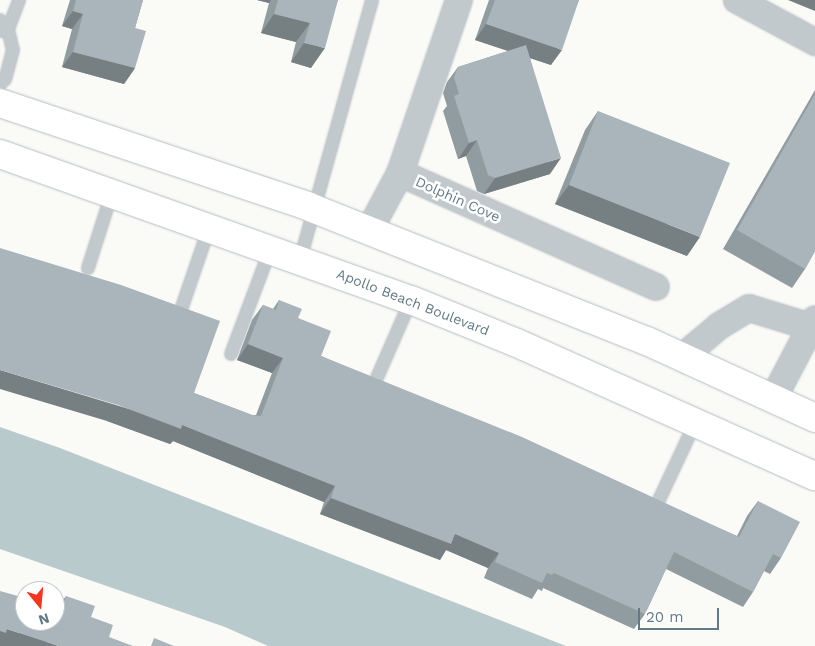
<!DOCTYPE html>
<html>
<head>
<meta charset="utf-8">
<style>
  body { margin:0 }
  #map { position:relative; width:815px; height:646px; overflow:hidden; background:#fafaf7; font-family:"Work Sans",sans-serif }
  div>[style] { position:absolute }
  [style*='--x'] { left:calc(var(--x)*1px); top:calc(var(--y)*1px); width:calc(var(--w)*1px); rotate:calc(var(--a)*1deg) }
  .water>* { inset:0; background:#b9cacc }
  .roads { filter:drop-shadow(0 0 1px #b5bdc1) drop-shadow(0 0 1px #b5bdc1) }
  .lane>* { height:12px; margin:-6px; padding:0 6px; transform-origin:6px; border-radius:6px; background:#c2c9cc }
  .street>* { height:26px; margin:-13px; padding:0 13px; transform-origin:13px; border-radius:13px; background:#c2c9cc }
  .secondary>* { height:28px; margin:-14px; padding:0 14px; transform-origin:14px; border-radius:14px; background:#fff }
  .wall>* { inset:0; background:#919ca0 }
  .shaded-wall>* { inset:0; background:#767f82 }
  .building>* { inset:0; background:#a9b5ba }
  span { translate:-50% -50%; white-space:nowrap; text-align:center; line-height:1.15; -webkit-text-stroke:5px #fff; paint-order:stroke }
  .street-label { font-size:14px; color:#627a85 }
  .north { position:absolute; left:15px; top:581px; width:50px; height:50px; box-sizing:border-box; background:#fff; border:1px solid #c0cace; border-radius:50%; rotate:163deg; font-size:14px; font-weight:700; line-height:20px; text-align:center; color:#627a85 }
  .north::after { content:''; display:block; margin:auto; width:18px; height:22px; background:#f3361e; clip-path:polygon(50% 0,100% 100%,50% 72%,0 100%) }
  .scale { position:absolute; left:638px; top:608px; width:81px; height:22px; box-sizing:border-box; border:2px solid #627a85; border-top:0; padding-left:6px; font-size:15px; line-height:18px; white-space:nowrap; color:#627a85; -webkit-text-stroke:4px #fff; paint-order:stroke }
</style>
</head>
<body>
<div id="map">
  <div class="water">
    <i style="clip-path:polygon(0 427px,60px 448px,566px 646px,268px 646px,225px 627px,0 549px)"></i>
  </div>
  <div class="roads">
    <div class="lane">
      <i style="--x:0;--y:20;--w:12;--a:48"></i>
      <i style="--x:8;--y:29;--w:22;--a:77"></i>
      <i style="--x:13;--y:50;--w:30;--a:105"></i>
      <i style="--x:5;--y:79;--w:7;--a:135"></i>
      <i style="--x:1;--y:31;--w:7;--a:-16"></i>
      <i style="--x:8;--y:29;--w:31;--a:-69"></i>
      <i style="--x:300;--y:260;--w:270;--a:-74.5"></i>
      <i style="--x:88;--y:268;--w:79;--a:-72.3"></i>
      <i style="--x:182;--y:307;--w:83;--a:-71.1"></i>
      <i style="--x:231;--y:354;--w:111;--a:-69.4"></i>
      <i style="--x:376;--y:380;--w:87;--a:-66.4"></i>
      <i style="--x:659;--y:500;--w:85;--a:-64.9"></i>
    </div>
    <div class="street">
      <i style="--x:459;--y:0;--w:183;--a:108.8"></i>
      <i style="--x:400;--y:173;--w:280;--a:24"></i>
      <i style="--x:737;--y:0;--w:89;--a:28.3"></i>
      <i style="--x:369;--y:231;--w:66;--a:-61.9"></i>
      <i style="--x:688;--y:361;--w:14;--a:-69"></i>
      <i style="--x:693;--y:348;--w:34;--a:-40"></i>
      <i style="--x:719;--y:326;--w:35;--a:-31"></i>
      <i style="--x:749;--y:308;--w:65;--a:17"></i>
      <i style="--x:773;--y:399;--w:90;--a:-62.3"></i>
    </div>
    <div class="secondary">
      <i style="--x:0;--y:103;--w:324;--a:18.5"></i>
      <i style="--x:307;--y:206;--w:366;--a:21.7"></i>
      <i style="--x:647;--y:341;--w:185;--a:24.6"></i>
      <i style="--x:0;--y:154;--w:436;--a:19.6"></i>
      <i style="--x:411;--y:300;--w:114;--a:22.1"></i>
      <i style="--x:517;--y:343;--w:326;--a:24.1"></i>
    </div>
  </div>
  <div class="wall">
    <i style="clip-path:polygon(70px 0,143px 0,135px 28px,135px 68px,124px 84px,62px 67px,72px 29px,62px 26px)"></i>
    <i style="clip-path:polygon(257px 0,338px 0,311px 68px,291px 62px,296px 42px,261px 33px,269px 3px)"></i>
    <i style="clip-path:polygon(489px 0,579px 0,551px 65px,530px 58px,550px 174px,484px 194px,477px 191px,466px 156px,458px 159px,443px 111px,447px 106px,443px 93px,447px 82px,458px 67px,508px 51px,475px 40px)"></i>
    <i style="clip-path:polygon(815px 90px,815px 251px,805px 269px,792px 288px,723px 249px)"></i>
    <i style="clip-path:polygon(598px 111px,687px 256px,555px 204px,585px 130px)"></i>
    <i style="clip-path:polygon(279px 300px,298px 318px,321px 356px,737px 536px,747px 516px,758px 501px,781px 558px,770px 574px,764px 571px,753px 592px,743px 607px,666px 569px,645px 614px,634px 629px,543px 588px,542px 591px,538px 589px,532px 599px,484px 578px,488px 568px,446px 550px,440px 560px,320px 514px,324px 502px,173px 441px,170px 444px,107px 421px,194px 393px,252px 415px,256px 415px,272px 373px,237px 360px,252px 320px,263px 305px,273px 309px)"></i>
    <i style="clip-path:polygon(66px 596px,91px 617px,109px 637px,0 646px,58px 607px)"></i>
  </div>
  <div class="shaded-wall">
    <i style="clip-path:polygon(257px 0,271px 0,269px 3px)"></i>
    <i style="clip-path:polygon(788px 0,815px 0,815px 11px)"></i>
    <i style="clip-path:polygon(73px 11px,83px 14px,72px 29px,62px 26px)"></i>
    <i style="clip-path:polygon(274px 14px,310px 23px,296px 42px,261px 33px)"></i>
    <i style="clip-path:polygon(486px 24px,562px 50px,551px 65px,475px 40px)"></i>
    <i style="clip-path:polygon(304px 43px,325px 48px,311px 68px,291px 62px)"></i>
    <i style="clip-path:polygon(73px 52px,135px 68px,124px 84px,62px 67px)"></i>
    <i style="clip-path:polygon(477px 140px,466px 156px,458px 159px,469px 143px)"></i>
    <i style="clip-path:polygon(561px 158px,550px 174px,484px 194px,495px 178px)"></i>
    <i style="clip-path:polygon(569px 185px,700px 237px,687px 256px,555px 204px)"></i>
    <i style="clip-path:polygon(248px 344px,283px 358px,272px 373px,237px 360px)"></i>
    <i style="clip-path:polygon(0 370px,182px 425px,335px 486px,324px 502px,173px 441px,170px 444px,107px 421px,0 389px)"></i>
    <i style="clip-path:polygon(331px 498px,455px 534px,499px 553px,488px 568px,446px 550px,440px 560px,320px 514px)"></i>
    <i style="clip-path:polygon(7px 629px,59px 646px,0 646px,0 631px)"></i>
  </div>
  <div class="building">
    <i style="clip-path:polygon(76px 0,143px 0,135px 28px,146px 31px,135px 68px,73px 52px,83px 14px,73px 11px)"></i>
    <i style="clip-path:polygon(278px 0,338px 0,325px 48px,304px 43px,310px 23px,274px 14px)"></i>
    <i style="clip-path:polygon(495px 0,579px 0,562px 50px,486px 24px)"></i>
    <i style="clip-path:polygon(526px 45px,561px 158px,495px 178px,488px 175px,477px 140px,469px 143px,454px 96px,459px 94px,454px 77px,458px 67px)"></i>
    <i style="clip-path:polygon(815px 94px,815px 251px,805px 269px,737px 230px)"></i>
    <i style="clip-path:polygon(598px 111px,730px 163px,700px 237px,569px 185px)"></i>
    <i style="clip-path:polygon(0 248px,121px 285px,220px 321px,194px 393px,252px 415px,261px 416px,283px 358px,248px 344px,263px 305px,276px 310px,279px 300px,302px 309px,298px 318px,331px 331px,321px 356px,522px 437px,739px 537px,758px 501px,800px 522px,781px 558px,773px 554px,753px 592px,674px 552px,645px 614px,554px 573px,552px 575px,547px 573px,542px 583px,495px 562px,499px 553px,455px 534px,451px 544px,331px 498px,335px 486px,182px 425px,181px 429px,118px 405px,0 370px)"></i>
    <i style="clip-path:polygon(0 591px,25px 598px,25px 621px,55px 621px,55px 606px,62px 608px,66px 596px,95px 606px,91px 617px,113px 625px,109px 637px,133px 646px,59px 646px,7px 629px,6px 633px,0 631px)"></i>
    <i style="clip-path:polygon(154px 638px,174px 646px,151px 646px)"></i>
  </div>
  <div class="street-label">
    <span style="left:458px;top:199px;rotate:24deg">Dolphin Cove</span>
    <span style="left:413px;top:302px;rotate:21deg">Apollo Beach Boulevard</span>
  </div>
  <div class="north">N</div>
  <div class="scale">20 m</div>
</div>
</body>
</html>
